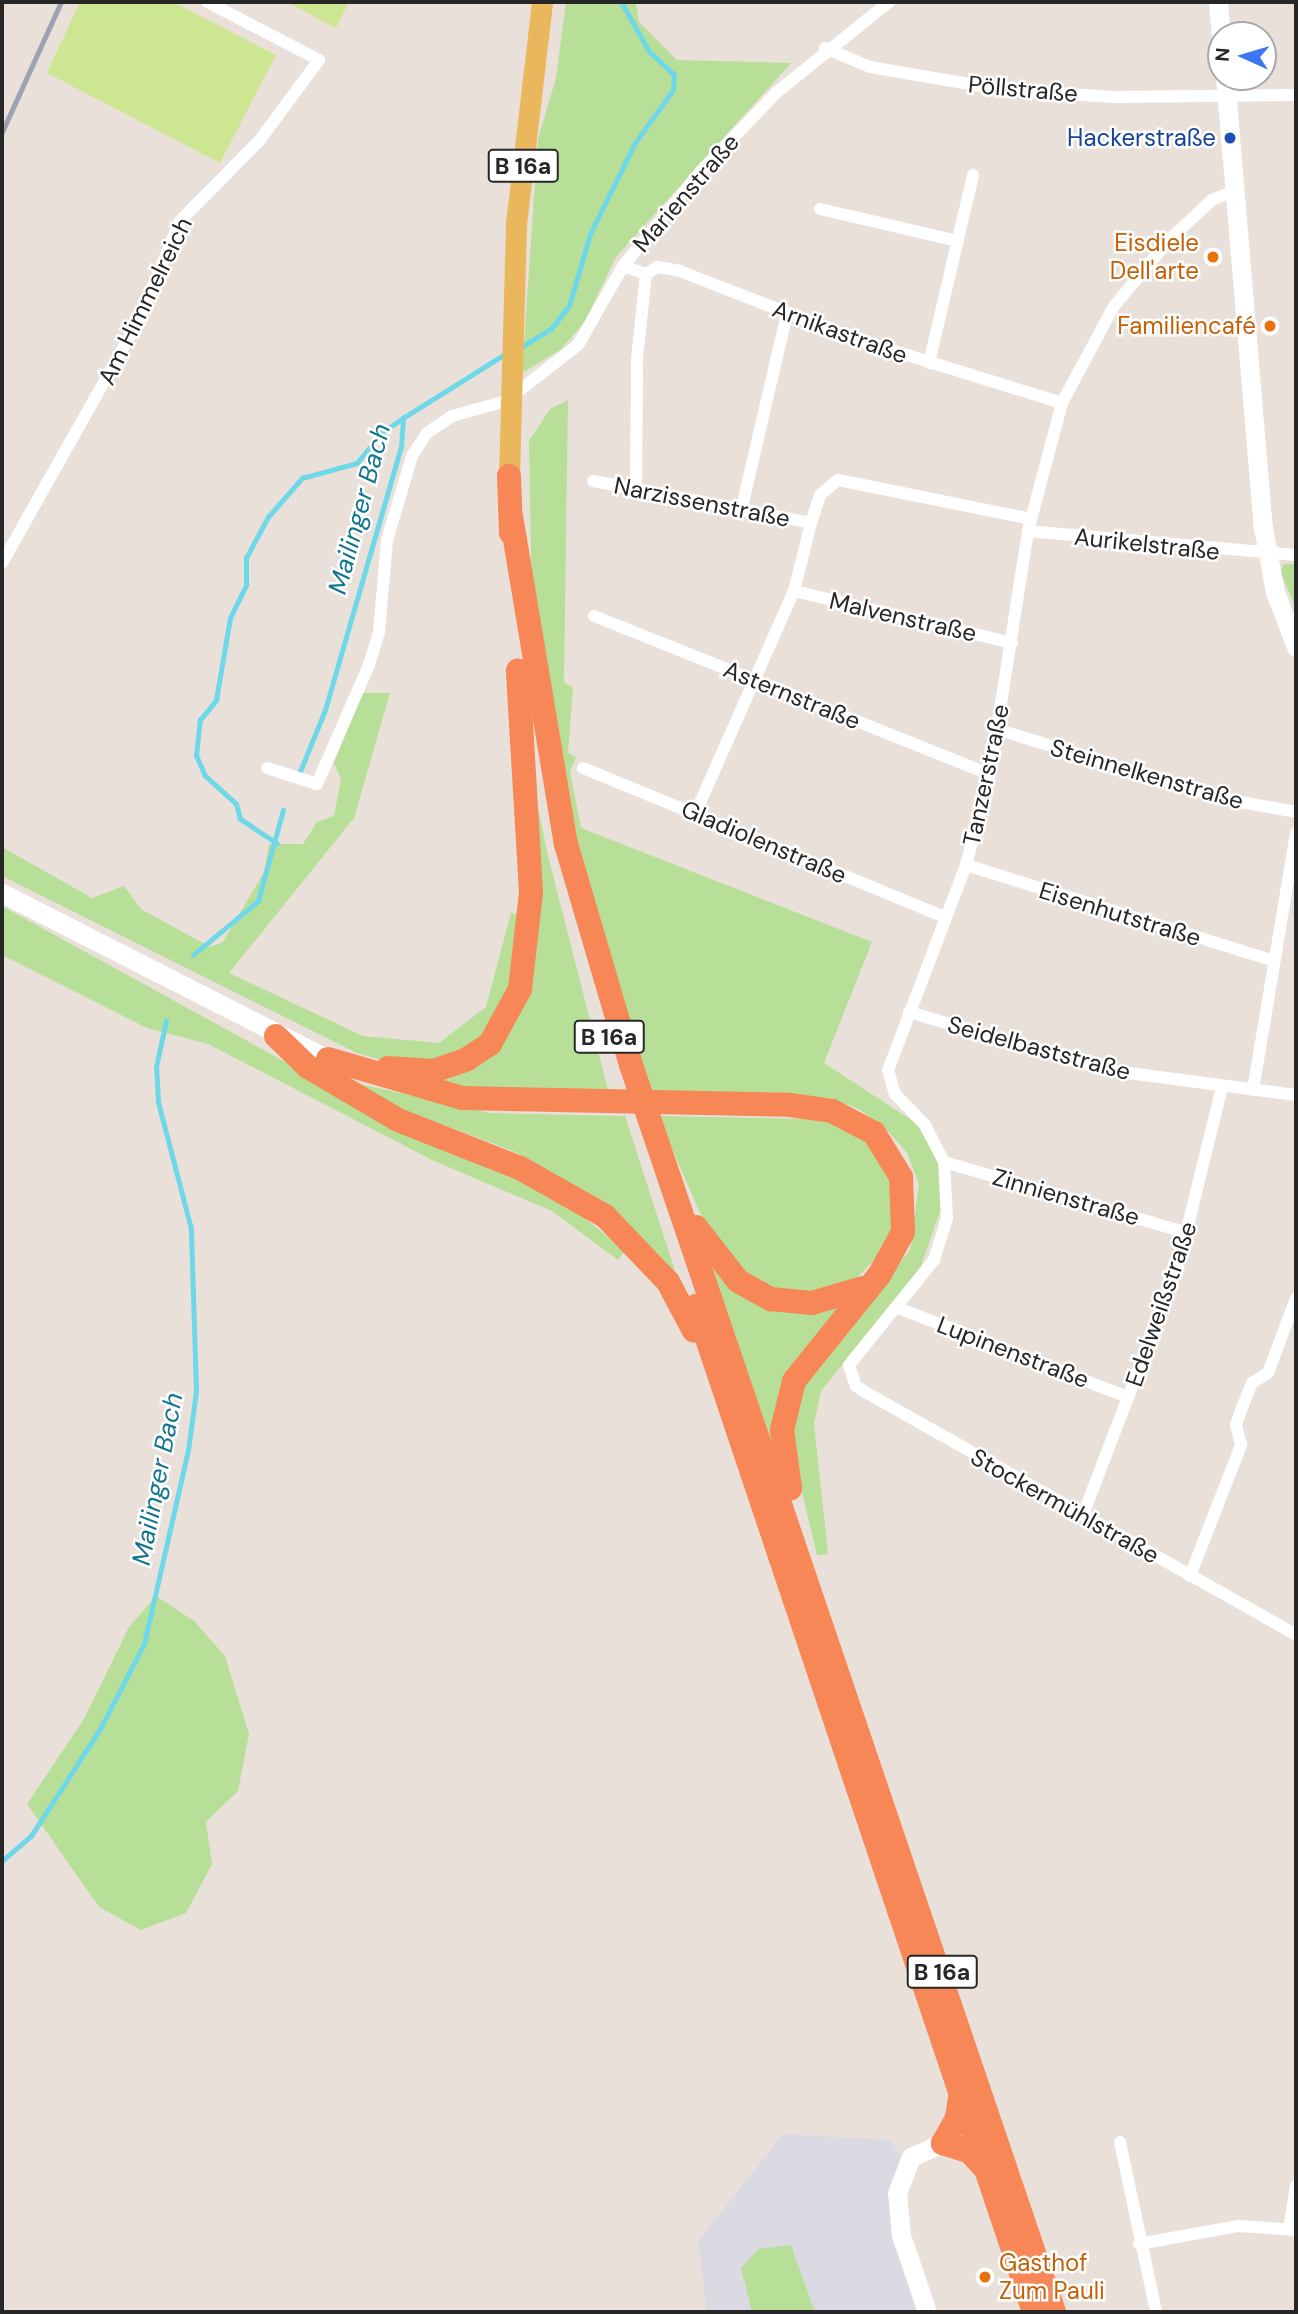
<!DOCTYPE html>
<html>
<head>
<meta charset="utf-8">
<style>
  body { margin:0 }
  #map { position:relative; width:1298px; height:2314px; overflow:hidden; background:#e9e0d9; font-family:"DM Sans",sans-serif }
  div>[style] { position:absolute }
  [style*='--x'] { left:calc(var(--x)*1px); top:calc(var(--y)*1px); width:calc(var(--w)*1px); rotate:calc(var(--a)*1deg) }
  .industrial>* { inset:0; background:#dbdae2 }
  .green>* { inset:0; background:#b8df97 }
  .pitch>* { inset:0; background:#cde692 }
  .stream>* { height:4.5px; margin:-2.25px; padding:0 2.25px; transform-origin:2.25px; border-radius:2.25px; background:#6ed8e9 }
  .street>* { height:12px; margin:-6px; padding:0 6px; transform-origin:6px; border-radius:6px; background:#fff }
  .secondary>* { height:19px; margin:-9.5px; padding:0 9.5px; transform-origin:9.5px; border-radius:9.5px; background:#fff }
  .primary>* { height:21px; margin:-10.5px; padding:0 10.5px; transform-origin:10.5px; border-radius:10.5px; background:#eab75d }
  .highway>* { height:24px; margin:-12px; padding:0 12px; transform-origin:12px; border-radius:12px; background:#f78756 }
  .rail>* { height:4.5px; margin:-2.25px; padding:0 2.25px; transform-origin:2.25px; border-radius:2.25px; background:#9ca2b1 }
  .dots>* { width:19px; height:19px; translate:-50% -50%; box-sizing:border-box; border:4px solid #fff; border-radius:50% }
  span { translate:-50% -50%; white-space:nowrap; text-align:center; line-height:1.15; -webkit-text-stroke:5px #fff; paint-order:stroke }
  .shield-label span { padding:2px 5px; background:#fff; border:2px solid; border-radius:5px; -webkit-text-stroke-width:0 }
  .shield-label { font-size:23px; color:#272727; font-weight:700 }
  .street-label { font-size:24px; color:#272727 }
  .transit-label { font-size:24px; color:#164399 }
  .right { translate:-100% -50%; text-align:right }
  .food-label { font-size:24px; color:#c56008 }
  .left { translate:0 -50%; text-align:left }
  .water-label { font-size:26px; color:#127590; font-style:italic }
  .frame { position:absolute; inset:0; border:4px solid #272727; pointer-events:none }
  .north { position:absolute; left:1207px; top:21px; width:70px; height:70px; box-sizing:border-box; background:#fff; border:2px solid #a9a9a9; border-radius:50%; rotate:274deg; font-size:19px; font-weight:700; line-height:28px; text-align:center; color:#272727 }
  .north::after { content:''; display:block; margin:auto; width:24px; height:32px; background:#3d76f2; clip-path:polygon(50% 0,100% 100%,50% 72%,0 100%) }
</style>
</head>
<body>
<div id="map">
  <div class="industrial">
    <i style="clip-path:polygon(783px 2134px,890px 2140px,900px 2155px,890px 2203px,920px 2312px,707px 2312px,698px 2241px)"></i>
  </div>
  <div class="green">
    <i style="clip-path:polygon(566px 2px,642px 2px,636px 4px,639px 22px,677px 60px,791px 63px,616px 257px,584px 323px,560px 350px,522px 373px,538px 139px,556px 78px)"></i>
    <i style="clip-path:polygon(568px 400px,564px 682px,573px 688px,568px 753px,576px 757px,570px 771px,581px 828px,872px 942px,824px 1063px,916px 1123px,940px 1164px,943px 1203px,920px 1269px,821px 1391px,814px 1424px,828px 1554px,817px 1555px,790px 1442px,801px 1382px,910px 1250px,919px 1184px,907px 1153px,888px 1131px,859px 1109px,829px 1098px,652px 1094px,574px 834px,532px 609px,529px 441px,550px 409px)"></i>
    <i style="clip-path:polygon(1284px 564px,1296px 564px,1296px 608px,1280px 572px)"></i>
    <i style="clip-path:polygon(363px 693px,390px 693px,354px 818px,229px 973px,363px 1036px,439px 1043px,486px 1007px,511px 913px,523px 915px,518px 959px,493px 1027px,470px 1050px,401px 1066px,357px 1053px,2px 876px,2px 847px,92px 898px,124px 886px,141px 909px,210px 947px,223px 942px,264px 872px,269px 844px,303px 844px,317px 822px,334px 816px,341px 779px,334px 763px)"></i>
    <i style="clip-path:polygon(531px 774px,548px 856px,609px 1094px,450px 1088px,436px 1078px,518px 1010px)"></i>
    <i style="clip-path:polygon(2px 906px,291px 1065px,549px 1189px,625px 1251px,618px 1260px,552px 1211px,432px 1160px,208px 1044px,147px 1028px,2px 955px)"></i>
    <i style="clip-path:polygon(355px 1083px,490px 1113px,625px 1116px,677px 1277px,572px 1185px,515px 1152px,391px 1105px)"></i>
    <i style="clip-path:polygon(658px 1116px,824px 1119px,858px 1132px,889px 1170px,895px 1217px,886px 1248px,849px 1286px,812px 1296px,748px 1281px,710px 1236px)"></i>
    <i style="clip-path:polygon(708px 1263px,737px 1290px,843px 1305px,808px 1345px,774px 1452px)"></i>
    <i style="clip-path:polygon(156px 1596px,194px 1621px,225px 1656px,249px 1734px,238px 1791px,206px 1822px,212px 1864px,186px 1913px,141px 1930px,99px 1907px,27px 1804px,84px 1719px,129px 1627px)"></i>
    <i style="clip-path:polygon(791px 2245px,815px 2312px,752px 2312px,741px 2268px,758px 2249px)"></i>
  </div>
  <div class="pitch">
    <i style="clip-path:polygon(80px 2px,173px 2px,276px 55px,220px 163px,47px 73px)"></i>
    <i style="clip-path:polygon(287px 2px,349px 2px,336px 28px)"></i>
  </div>
  <div class="stream">
    <i style="--x:520;--y:348;--w:36;--a:-32"></i>
    <i style="--x:551;--y:329;--w:29;--a:-52"></i>
    <i style="--x:569;--y:306;--w:75;--a:-73.7"></i>
    <i style="--x:590;--y:234;--w:102;--a:-63.7"></i>
    <i style="--x:635;--y:143;--w:65;--a:-54.4"></i>
    <i style="--x:673;--y:90;--w:15;--a:-86"></i>
    <i style="--x:674;--y:75;--w:34;--a:-137"></i>
    <i style="--x:649;--y:52;--w:57;--a:-119.2"></i>
    <i style="--x:299;--y:774;--w:69;--a:-67.9"></i>
    <i style="--x:325;--y:710;--w:274;--a:-73.9"></i>
    <i style="--x:401;--y:447;--w:29;--a:-86"></i>
    <i style="--x:403;--y:418;--w:120;--a:-32.1"></i>
    <i style="--x:277;--y:844;--w:45;--a:-146"></i>
    <i style="--x:240;--y:819;--w:16;--a:-105"></i>
    <i style="--x:236;--y:804;--w:42;--a:-137.9"></i>
    <i style="--x:205;--y:776;--w:22;--a:-114"></i>
    <i style="--x:196;--y:756;--w:36;--a:-84"></i>
    <i style="--x:200;--y:720;--w:26;--a:-51"></i>
    <i style="--x:216;--y:700;--w:83;--a:-80.3"></i>
    <i style="--x:230;--y:618;--w:37;--a:-64"></i>
    <i style="--x:246;--y:585;--w:27;--a:-90"></i>
    <i style="--x:246;--y:558;--w:47;--a:-61.8"></i>
    <i style="--x:268;--y:517;--w:52;--a:-48.9"></i>
    <i style="--x:302;--y:478;--w:57;--a:-15.3"></i>
    <i style="--x:357;--y:463;--w:38;--a:-51"></i>
    <i style="--x:381;--y:433;--w:27;--a:-34"></i>
    <i style="--x:193;--y:955;--w:85;--a:-39.7"></i>
    <i style="--x:258;--y:901;--w:94;--a:-74.6"></i>
    <i style="--x:2;--y:1861;--w:38;--a:-41"></i>
    <i style="--x:31;--y:1836;--w:127;--a:-57.2"></i>
    <i style="--x:100;--y:1729;--w:96;--a:-62.6"></i>
    <i style="--x:144;--y:1644;--w:198;--a:-77.2"></i>
    <i style="--x:188;--y:1451;--w:61;--a:-82.4"></i>
    <i style="--x:196;--y:1391;--w:162;--a:-91.8"></i>
    <i style="--x:191;--y:1229;--w:131;--a:-104.6"></i>
    <i style="--x:158;--y:1102;--w:35;--a:-93"></i>
    <i style="--x:156;--y:1067;--w:47;--a:-77.7"></i>
  </div>
  <div class="street">
    <i style="--x:825;--y:48;--w:49;--a:22.9"></i>
    <i style="--x:870;--y:67;--w:131;--a:9.7"></i>
    <i style="--x:999;--y:89;--w:114;--a:4"></i>
    <i style="--x:1113;--y:97;--w:183;--a:-0.6"></i>
    <i style="--x:1234;--y:191;--w:24;--a:158"></i>
    <i style="--x:1212;--y:200;--w:59;--a:137.1"></i>
    <i style="--x:1169;--y:240;--w:86;--a:129.8"></i>
    <i style="--x:1114;--y:306;--w:110;--a:118.2"></i>
    <i style="--x:1062;--y:403;--w:132;--a:104.9"></i>
    <i style="--x:1028;--y:531;--w:246;--a:98.9"></i>
    <i style="--x:990;--y:774;--w:94;--a:104.8"></i>
    <i style="--x:966;--y:865;--w:219;--a:110.8"></i>
    <i style="--x:888;--y:1070;--w:25;--a:74"></i>
    <i style="--x:895;--y:1094;--w:43;--a:45.9"></i>
    <i style="--x:925;--y:1125;--w:42;--a:62.8"></i>
    <i style="--x:944;--y:1162;--w:56;--a:86.9"></i>
    <i style="--x:947;--y:1218;--w:44;--a:107.2"></i>
    <i style="--x:934;--y:1260;--w:135;--a:129"></i>
    <i style="--x:849;--y:1365;--w:22;--a:72"></i>
    <i style="--x:856;--y:1386;--w:13;--a:32"></i>
    <i style="--x:867;--y:1393;--w:493;--a:29.4"></i>
    <i style="--x:820;--y:209;--w:141;--a:13.1"></i>
    <i style="--x:623;--y:266;--w:24;--a:19"></i>
    <i style="--x:646;--y:274;--w:13;--a:-32"></i>
    <i style="--x:657;--y:267;--w:20;--a:9"></i>
    <i style="--x:677;--y:270;--w:188;--a:21.2"></i>
    <i style="--x:852;--y:338;--w:220;--a:17.2"></i>
    <i style="--x:929;--y:363;--w:193;--a:-76.8"></i>
    <i style="--x:593;--y:481;--w:222;--a:10.9"></i>
    <i style="--x:811;--y:523;--w:29;--a:-72"></i>
    <i style="--x:820;--y:495;--w:23;--a:-40"></i>
    <i style="--x:838;--y:480;--w:197;--a:11.4"></i>
    <i style="--x:636;--y:486;--w:127;--a:-89.5"></i>
    <i style="--x:637;--y:359;--w:85;--a:-84"></i>
    <i style="--x:742;--y:507;--w:198;--a:-76.9"></i>
    <i style="--x:1028;--y:531;--w:269;--a:5.1"></i>
    <i style="--x:2;--y:563;--w:277;--a:-60.6"></i>
    <i style="--x:138;--y:322;--w:109;--a:-67.4"></i>
    <i style="--x:180;--y:221;--w:112;--a:-45.4"></i>
    <i style="--x:259;--y:141;--w:101;--a:-53.5"></i>
    <i style="--x:319;--y:60;--w:126;--a:-152.6"></i>
    <i style="--x:794;--y:591;--w:224;--a:13.4"></i>
    <i style="--x:594;--y:616;--w:426;--a:21.8"></i>
    <i style="--x:999;--y:730;--w:241;--a:16.9"></i>
    <i style="--x:1230;--y:800;--w:67;--a:10.3"></i>
    <i style="--x:267;--y:768;--w:52;--a:17.7"></i>
    <i style="--x:317;--y:784;--w:130;--a:-66.4"></i>
    <i style="--x:369;--y:665;--w:34;--a:-73"></i>
    <i style="--x:379;--y:632;--w:92;--a:-85"></i>
    <i style="--x:387;--y:540;--w:88;--a:-73.4"></i>
    <i style="--x:412;--y:456;--w:27;--a:-57"></i>
    <i style="--x:427;--y:433;--w:30;--a:-34"></i>
    <i style="--x:452;--y:416;--w:56;--a:-15.5"></i>
    <i style="--x:506;--y:401;--w:91;--a:-37.9"></i>
    <i style="--x:578;--y:345;--w:91;--a:-60.3"></i>
    <i style="--x:623;--y:266;--w:123;--a:-50.6"></i>
    <i style="--x:701;--y:171;--w:110;--a:-46.1"></i>
    <i style="--x:777;--y:92;--w:144;--a:-38.8"></i>
    <i style="--x:583;--y:768;--w:391;--a:22.4"></i>
    <i style="--x:695;--y:814;--w:244;--a:-66.1"></i>
    <i style="--x:794;--y:591;--w:70;--a:-76"></i>
    <i style="--x:966;--y:865;--w:323;--a:17.3"></i>
    <i style="--x:909;--y:1012;--w:205;--a:16.4"></i>
    <i style="--x:1106;--y:1070;--w:192;--a:7.5"></i>
    <i style="--x:1253;--y:1090;--w:261;--a:-80.5"></i>
    <i style="--x:944;--y:1162;--w:255;--a:16.2"></i>
    <i style="--x:898;--y:1308;--w:247;--a:21.2"></i>
    <i style="--x:1083;--y:1515;--w:267;--a:-69.1"></i>
    <i style="--x:1178;--y:1266;--w:184;--a:-76.2"></i>
    <i style="--x:1190;--y:1576;--w:141;--a:-68.7"></i>
    <i style="--x:1241;--y:1445;--w:21;--a:-104"></i>
    <i style="--x:1236;--y:1425;--w:21;--a:-71"></i>
    <i style="--x:1243;--y:1405;--w:24;--a:-68"></i>
    <i style="--x:1252;--y:1383;--w:19;--a:-32"></i>
    <i style="--x:1268;--y:1373;--w:80;--a:-69.5"></i>
    <i style="--x:1120;--y:2142;--w:174;--a:78"></i>
    <i style="--x:1289;--y:2229;--w:44;--a:-80.8"></i>
    <i style="--x:1139;--y:2244;--w:101;--a:-10.3"></i>
    <i style="--x:1238;--y:2226;--w:58;--a:3.9"></i>
  </div>
  <div class="secondary">
    <i style="--x:1218;--y:2;--w:33;--a:85"></i>
    <i style="--x:1225;--y:77;--w:447;--a:85.2"></i>
    <i style="--x:1262;--y:522;--w:71;--a:79.5"></i>
    <i style="--x:1275;--y:592;--w:59;--a:69.1"></i>
    <i style="--x:2;--y:893;--w:366;--a:27"></i>
    <i style="--x:927;--y:2312;--w:81;--a:-108.7"></i>
    <i style="--x:901;--y:2235;--w:42;--a:-95.4"></i>
    <i style="--x:897;--y:2193;--w:39;--a:-69"></i>
    <i style="--x:911;--y:2157;--w:35;--a:-24"></i>
  </div>
  <div class="primary">
    <i style="--x:509;--y:476;--w:252;--a:-88.4"></i>
    <i style="--x:516;--y:224;--w:224;--a:-83.3"></i>
  </div>
  <div class="highway">
    <i style="--x:509;--y:476;--w:57;--a:88"></i>
    <i style="--x:511;--y:516;--w:333;--a:80.5"></i>
    <i style="--x:566;--y:844;--w:230;--a:73.6"></i>
    <i style="--x:631;--y:1065;--w:1317;--a:71.26"></i>
    <i style="--x:276;--y:1036;--w:45;--a:44.1"></i>
    <i style="--x:308;--y:1067;--w:104;--a:30.5"></i>
    <i style="--x:398;--y:1120;--w:131;--a:21.5"></i>
    <i style="--x:520;--y:1168;--w:98;--a:29.5"></i>
    <i style="--x:605;--y:1216;--w:91;--a:46.3"></i>
    <i style="--x:668;--y:1282;--w:55;--a:62"></i>
    <i style="--x:328;--y:1059;--w:140;--a:16.2"></i>
    <i style="--x:462;--y:1098;--w:328;--a:1.2"></i>
    <i style="--x:790;--y:1105;--w:42;--a:8.1"></i>
    <i style="--x:832;--y:1111;--w:47;--a:27.6"></i>
    <i style="--x:874;--y:1133;--w:52;--a:58.5"></i>
    <i style="--x:901;--y:1177;--w:55;--a:87.9"></i>
    <i style="--x:903;--y:1232;--w:48;--a:118.7"></i>
    <i style="--x:880;--y:1274;--w:137;--a:128.8"></i>
    <i style="--x:794;--y:1381;--w:50;--a:103.8"></i>
    <i style="--x:782;--y:1430;--w:59;--a:82.1"></i>
    <i style="--x:388;--y:1068;--w:45;--a:3.8"></i>
    <i style="--x:433;--y:1071;--w:36;--a:-19"></i>
    <i style="--x:467;--y:1059;--w:27;--a:-33"></i>
    <i style="--x:490;--y:1044;--w:63;--a:-61.4"></i>
    <i style="--x:520;--y:989;--w:98;--a:-83.5"></i>
    <i style="--x:531;--y:892;--w:222;--a:-93.4"></i>
    <i style="--x:696;--y:1227;--w:68;--a:52.1"></i>
    <i style="--x:738;--y:1281;--w:38;--a:29"></i>
    <i style="--x:771;--y:1299;--w:41;--a:5.6"></i>
    <i style="--x:812;--y:1303;--w:53;--a:-16.4"></i>
    <i style="--x:696;--y:1306;--w:1061;--a:71.43"></i>
    <i style="--x:961;--y:2092;--w:26;--a:99"></i>
    <i style="--x:957;--y:2118;--w:29;--a:119"></i>
    <i style="--x:943;--y:2143;--w:28;--a:18"></i>
    <i style="--x:970;--y:2152;--w:24;--a:48"></i>
  </div>
  <div class="rail">
    <i style="--x:2;--y:132;--w:143;--a:-65.6"></i>
  </div>
  <div class="dots">
    <i style="left:1230px;top:138px;background:#1a4fb4"></i>
    <i style="left:1213px;top:257px;background:#e8710a"></i>
    <i style="left:1270px;top:326px;background:#e8710a"></i>
    <i style="left:985px;top:2277px;background:#e8710a"></i>
  </div>
  <div class="shield-label">
    <span style="left:523px;top:166px">B 16a</span>
    <span style="left:609px;top:1037px">B 16a</span>
    <span style="left:942px;top:1972px">B 16a</span>
  </div>
  <div class="street-label">
    <span style="left:1023px;top:89px;rotate:5deg">Pöllstraße</span>
    <span style="left:686px;top:193px;rotate:-49deg">Marienstraße</span>
    <span style="left:145px;top:301px;rotate:-64deg">Am Himmelreich</span>
    <span style="left:840px;top:332px;rotate:20deg">Arnikastraße</span>
    <span style="left:702px;top:502px;rotate:11deg">Narzissenstraße</span>
    <span style="left:1147px;top:544px;rotate:6deg">Aurikelstraße</span>
    <span style="left:903px;top:617px;rotate:13deg">Malvenstraße</span>
    <span style="left:792px;top:695px;rotate:22deg">Asternstraße</span>
    <span style="left:1147px;top:774px;rotate:16deg">Steinnelkenstraße</span>
    <span style="left:986px;top:775px;rotate:-78deg">Tanzerstraße</span>
    <span style="left:764px;top:842px;rotate:23deg">Gladiolenstraße</span>
    <span style="left:1120px;top:914px;rotate:17deg">Eisenhutstraße</span>
    <span style="left:1039px;top:1048px;rotate:15deg">Seidelbaststraße</span>
    <span style="left:1066px;top:1197px;rotate:16deg">Zinnienstraße</span>
    <span style="left:1161px;top:1304px;rotate:-71deg">Edelweißstraße</span>
    <span style="left:1013px;top:1352px;rotate:21deg">Lupinenstraße</span>
    <span style="left:1065px;top:1506px;rotate:29deg">Stockermühlstraße</span>
  </div>
  <div class="transit-label">
    <span class="right" style="left:1216px;top:138px">Hackerstraße</span>
  </div>
  <div class="food-label">
    <span class="right" style="left:1199px;top:257px">Eisdiele<br>Dell'arte</span>
    <span class="right" style="left:1256px;top:326px">Familiencafé</span>
    <span class="left" style="left:999px;top:2277px">Gasthof<br>Zum Pauli</span>
  </div>
  <div class="water-label">
    <span style="left:360px;top:509px;rotate:-75deg">Mailinger Bach</span>
    <span style="left:158px;top:1479px;rotate:-79deg">Mailinger Bach</span>
  </div>
  <div class="frame"></div>
  <div class="north">N</div>
</div>
</body>
</html>
